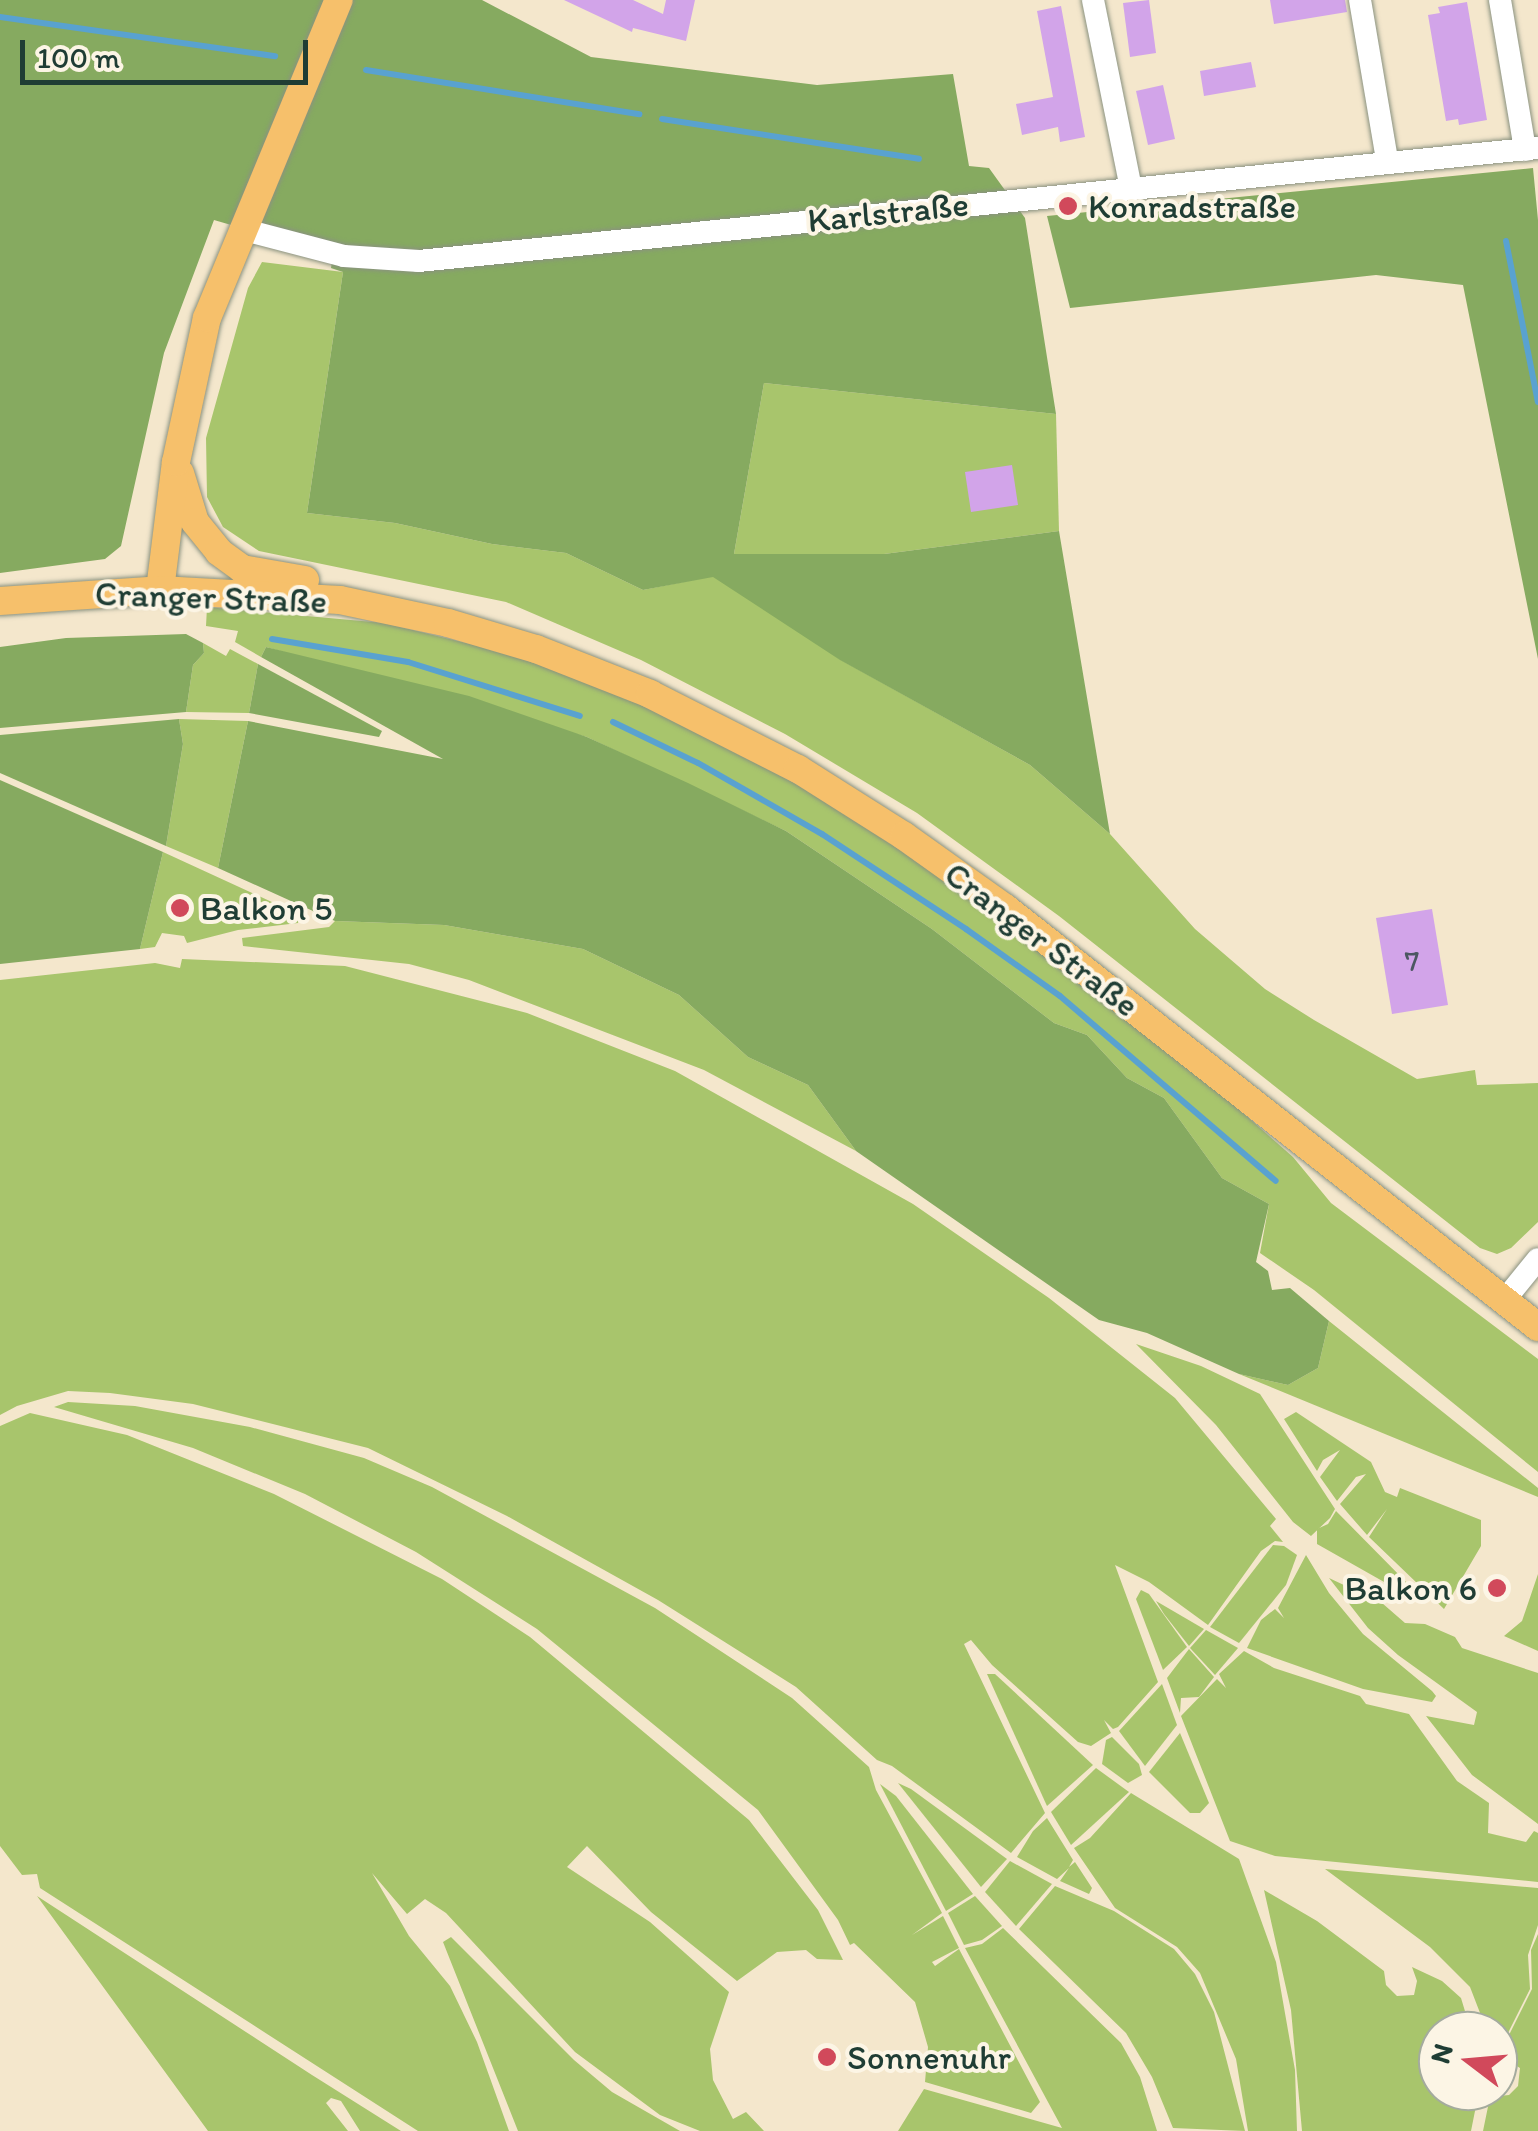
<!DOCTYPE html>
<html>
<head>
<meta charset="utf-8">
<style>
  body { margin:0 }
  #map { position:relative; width:1538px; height:2131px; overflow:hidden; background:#f4e7cc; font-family:Itim,sans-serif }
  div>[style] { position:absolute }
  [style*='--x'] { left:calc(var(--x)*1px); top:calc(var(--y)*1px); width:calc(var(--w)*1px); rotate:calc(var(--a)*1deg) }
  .green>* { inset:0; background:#a8c56c }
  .forest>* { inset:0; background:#86aa60 }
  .stream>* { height:6px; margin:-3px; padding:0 3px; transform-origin:3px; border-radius:3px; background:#59a2d0 }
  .building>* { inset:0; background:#d2a4e9 }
  .roads { filter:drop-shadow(0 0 2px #8a9280) drop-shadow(0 0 2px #8a9280) }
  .minor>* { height:22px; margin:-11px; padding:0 11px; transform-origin:11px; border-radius:11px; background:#fff }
  .major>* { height:28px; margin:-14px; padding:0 14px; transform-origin:14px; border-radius:14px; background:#f6c06b }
  .dots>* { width:28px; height:28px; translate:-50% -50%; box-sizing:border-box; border:5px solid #fcf5e5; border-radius:50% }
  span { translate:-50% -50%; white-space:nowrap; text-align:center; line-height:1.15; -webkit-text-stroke:8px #fcf5e5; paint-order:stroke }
  .number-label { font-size:30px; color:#4c5761 }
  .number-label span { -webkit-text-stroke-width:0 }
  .poi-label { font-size:35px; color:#1f3d34 }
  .left { translate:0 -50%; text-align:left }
  .right { translate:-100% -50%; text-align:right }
  .street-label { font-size:35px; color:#1f3d34 }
  .north { position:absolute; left:1418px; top:2011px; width:100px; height:100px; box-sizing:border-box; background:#fcf5e5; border:2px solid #a4ab9e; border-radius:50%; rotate:286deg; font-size:28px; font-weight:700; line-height:40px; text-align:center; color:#1f3d34 }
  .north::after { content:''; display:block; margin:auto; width:35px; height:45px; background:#d1495b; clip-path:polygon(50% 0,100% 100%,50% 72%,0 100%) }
  .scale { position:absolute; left:20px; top:40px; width:288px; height:45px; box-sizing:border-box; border:5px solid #1f3d34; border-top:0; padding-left:12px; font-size:30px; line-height:35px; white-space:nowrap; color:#1f3d34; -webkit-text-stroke:8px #fcf5e5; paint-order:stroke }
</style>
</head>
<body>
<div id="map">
  <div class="green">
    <i style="clip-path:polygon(262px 262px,343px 272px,307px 513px,395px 523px,492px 544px,566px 553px,643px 590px,713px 576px,738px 590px,841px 660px,1030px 765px,1110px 834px,1195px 929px,1265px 989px,1314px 1020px,1417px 1079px,1475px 1070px,1477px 1085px,1538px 1083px,1538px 1222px,1511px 1248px,1497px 1254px,1480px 1248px,1059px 916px,917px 813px,785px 734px,641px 660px,506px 602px,259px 551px,223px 527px,207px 497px,206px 438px,248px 288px)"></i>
    <i style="clip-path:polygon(764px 383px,1056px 414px,1059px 531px,884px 554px,734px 554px)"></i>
    <i style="clip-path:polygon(207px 607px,384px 623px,519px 656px,648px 706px,834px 804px,956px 887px,1216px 1089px,1293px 1157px,1331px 1203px,1538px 1359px,1538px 1472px,1314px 1290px,1260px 1253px,1269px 1204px,1222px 1178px,1164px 1098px,1127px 1078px,1087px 1035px,1054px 1023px,932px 929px,786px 831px,587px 737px,266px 647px,261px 657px,235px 642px,238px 631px,206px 626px)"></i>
    <i style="clip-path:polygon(203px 643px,226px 656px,230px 649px,258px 664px,249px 713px,186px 712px,193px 665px,204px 653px)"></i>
    <i style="clip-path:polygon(179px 719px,248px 721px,218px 868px,166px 846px,183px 744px)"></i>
    <i style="clip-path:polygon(163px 852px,300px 915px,298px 923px,238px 930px,187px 943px,184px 936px,162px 933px,155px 947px,140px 949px)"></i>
    <i style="clip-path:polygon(335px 921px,444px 925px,583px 949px,679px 995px,748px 1057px,808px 1085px,856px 1151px,704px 1070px,469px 980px,409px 964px,243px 946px,242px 938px,329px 927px)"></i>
    <i style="clip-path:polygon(182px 959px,345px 966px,527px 1013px,675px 1071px,913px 1204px,1049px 1298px,1175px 1398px,1276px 1519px,1270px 1526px,1283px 1542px,1275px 1541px,1261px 1551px,1208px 1625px,1149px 1582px,1115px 1565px,1158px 1682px,1118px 1727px,1113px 1729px,1104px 1720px,1111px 1733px,1091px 1746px,1078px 1742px,992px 1665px,971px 1640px,964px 1644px,1045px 1813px,1011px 1853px,892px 1766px,877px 1760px,796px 1687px,658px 1600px,507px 1516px,368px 1448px,193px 1404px,110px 1393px,68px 1391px,17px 1406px,0 1415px,0 980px,155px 963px,180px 968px)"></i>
    <i style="clip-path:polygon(1329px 1321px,1538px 1488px,1538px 1497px,1239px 1374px,1288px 1385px,1318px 1368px)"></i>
    <i style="clip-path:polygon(1136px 1344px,1201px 1366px,1260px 1394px,1335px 1509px,1330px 1518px,1311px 1536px,1293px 1522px,1216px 1425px)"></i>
    <i style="clip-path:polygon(68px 1402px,135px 1406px,250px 1427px,364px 1458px,432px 1487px,655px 1608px,792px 1698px,869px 1767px,876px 1790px,942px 1913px,912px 1935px,943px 1916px,959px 1948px,932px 1962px,935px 1966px,959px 1949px,1040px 2102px,1031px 2113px,925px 2082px,928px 2047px,915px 2002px,854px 1943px,850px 1945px,838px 1920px,758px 1810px,537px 1629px,416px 1552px,305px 1494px,193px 1448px,54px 1407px)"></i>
    <i style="clip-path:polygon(1296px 1412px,1371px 1462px,1385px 1492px,1397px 1497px,1400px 1488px,1481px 1520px,1481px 1546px,1444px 1609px,1369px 1537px,1387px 1509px,1367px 1535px,1340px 1504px,1366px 1474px,1356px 1477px,1337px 1501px,1320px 1477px,1340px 1450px,1323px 1460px,1317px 1471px,1284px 1419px)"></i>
    <i style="clip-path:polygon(30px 1413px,127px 1435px,274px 1494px,442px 1579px,530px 1637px,749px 1820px,818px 1910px,843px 1960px,817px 1959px,806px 1950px,777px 1952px,737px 1981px,651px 1912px,587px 1846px,567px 1867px,650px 1922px,729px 1992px,710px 2049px,713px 2080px,733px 2119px,746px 2112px,764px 2131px,700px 2131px,660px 2115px,575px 2052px,446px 1913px,425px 1899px,407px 1914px,372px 1873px,409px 1936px,450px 1986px,477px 2042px,509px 2131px,418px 2131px,40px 1888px,37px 1874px,22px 1875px,0 1846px,0 1426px)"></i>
    <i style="clip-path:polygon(1336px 1511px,1410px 1586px,1409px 1588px,1400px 1591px,1317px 1544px,1317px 1529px,1328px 1524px)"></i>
    <i style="clip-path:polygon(1273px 1545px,1284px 1546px,1297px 1555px,1286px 1585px,1239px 1643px,1210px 1627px)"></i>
    <i style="clip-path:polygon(1306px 1555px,1329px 1593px,1363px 1634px,1432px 1691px,1436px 1696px,1432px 1702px,1363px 1689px,1247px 1648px,1261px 1620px,1275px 1609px,1284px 1618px,1278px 1608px)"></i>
    <i style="clip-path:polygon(1538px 1574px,1538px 1651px,1504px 1636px,1522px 1621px)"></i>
    <i style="clip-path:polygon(1329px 1578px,1382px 1603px,1405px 1623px,1425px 1624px,1455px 1637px,1462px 1648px,1538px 1673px,1538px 1824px,1472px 1775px,1426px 1716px,1474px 1725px,1477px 1712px,1398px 1655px,1368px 1628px)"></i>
    <i style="clip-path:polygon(1141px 1590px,1149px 1594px,1187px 1647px,1163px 1670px,1136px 1599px)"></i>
    <i style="clip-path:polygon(1156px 1601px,1204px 1629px,1189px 1646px,1164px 1614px)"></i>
    <i style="clip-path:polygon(1206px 1630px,1238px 1648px,1215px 1675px,1190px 1648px)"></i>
    <i style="clip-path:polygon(1189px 1649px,1214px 1677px,1199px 1697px,1181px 1698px,1180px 1713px,1167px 1678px)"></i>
    <i style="clip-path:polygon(1244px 1651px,1274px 1668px,1360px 1696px,1366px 1704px,1409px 1714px,1457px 1781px,1489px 1803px,1488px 1833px,1526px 1842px,1534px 1831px,1538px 1833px,1538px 1882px,1275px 1856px,1230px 1841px,1181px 1716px,1217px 1679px,1226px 1688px,1219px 1674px)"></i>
    <i style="clip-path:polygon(987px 1674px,995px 1674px,1093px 1765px,1047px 1806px)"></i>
    <i style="clip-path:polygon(1162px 1684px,1177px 1725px,1145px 1766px,1119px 1731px)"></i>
    <i style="clip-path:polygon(1180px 1733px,1209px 1803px,1200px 1813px,1190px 1813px,1149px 1772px)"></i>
    <i style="clip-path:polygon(1112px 1737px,1139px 1764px,1142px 1775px,1128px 1783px,1102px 1764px,1106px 1740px)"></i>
    <i style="clip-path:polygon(1096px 1768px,1129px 1792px,1071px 1845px,1051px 1812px)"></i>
    <i style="clip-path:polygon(898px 1783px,911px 1789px,1007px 1859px,981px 1887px)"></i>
    <i style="clip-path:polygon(880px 1784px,896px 1796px,973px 1894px,946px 1911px)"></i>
    <i style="clip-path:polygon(1131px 1793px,1239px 1859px,1276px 1962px,1295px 2070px,1297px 2131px,1248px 2131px,1236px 2059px,1200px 1973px,1177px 1947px,1115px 1908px,1074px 1848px,1090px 1838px)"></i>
    <i style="clip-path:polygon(1047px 1818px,1073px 1860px,1069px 1867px,1075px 1862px,1092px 1888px,1089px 1894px,1060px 1881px,1069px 1868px,1057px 1879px,1017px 1857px,1033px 1831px)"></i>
    <i style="clip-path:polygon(1010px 1861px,1052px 1884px,1016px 1926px,985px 1892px)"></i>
    <i style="clip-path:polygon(1325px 1869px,1538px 1888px,1538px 1925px,1528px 1955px,1530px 1989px,1498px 2053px,1498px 2031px,1487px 2031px,1470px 1987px,1430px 1947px)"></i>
    <i style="clip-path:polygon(1055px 1886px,1114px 1911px,1174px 1949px,1195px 1974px,1214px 2012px,1245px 2131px,1173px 2128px,1152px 2077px,1126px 2033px,1019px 1929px)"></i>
    <i style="clip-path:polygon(1264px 1890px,1317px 1921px,1384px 1971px,1386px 1985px,1397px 1996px,1414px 1995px,1417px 1981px,1412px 1967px,1442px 1981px,1461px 1998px,1471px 2031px,1438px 2031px,1438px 2091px,1479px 2091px,1471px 2131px,1302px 2131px,1291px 2010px)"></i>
    <i style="clip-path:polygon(37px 1896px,312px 2075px,401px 2131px,360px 2131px,341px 2101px,331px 2098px,326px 2103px,348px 2131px,208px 2131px)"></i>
    <i style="clip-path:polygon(975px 1896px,1002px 1926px,982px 1940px,964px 1945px,948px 1913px)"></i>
    <i style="clip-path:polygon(1003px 1928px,1121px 2043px,1140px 2077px,1157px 2131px,898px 2131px,924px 2089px,1062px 2128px,965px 1948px,982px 1944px)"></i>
    <i style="clip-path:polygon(1538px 1934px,1538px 2131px,1483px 2131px,1490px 2097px,1509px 2095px,1518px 2086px,1520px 2068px,1499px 2055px,1532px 1989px,1531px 1950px)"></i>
    <i style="clip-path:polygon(451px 1937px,574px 2060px,612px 2092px,680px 2131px,518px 2131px,443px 1942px)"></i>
  </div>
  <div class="forest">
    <i style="clip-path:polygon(0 0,482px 0,591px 57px,817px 85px,953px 74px,969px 166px,989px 168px,1025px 218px,1056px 414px,764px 383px,734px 554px,884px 554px,1059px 531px,1110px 834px,1030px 765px,840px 660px,713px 577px,643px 590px,566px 553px,492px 544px,395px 523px,307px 513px,343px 272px,331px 268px,333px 255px,214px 220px,164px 353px,121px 546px,105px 559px,0 573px)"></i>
    <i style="clip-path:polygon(1533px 168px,1538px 220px,1538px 659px,1463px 285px,1376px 275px,1070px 308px,1047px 216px)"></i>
    <i style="clip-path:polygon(186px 634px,203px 643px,204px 653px,193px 665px,186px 712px,0 728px,0 647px,66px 638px)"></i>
    <i style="clip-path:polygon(266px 647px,469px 696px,587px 737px,688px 783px,786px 831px,932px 929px,1054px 1023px,1087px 1035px,1127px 1078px,1164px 1098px,1222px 1178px,1269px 1204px,1256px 1262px,1268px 1271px,1272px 1290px,1290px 1288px,1329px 1321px,1318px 1368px,1288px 1385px,1239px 1374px,1147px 1333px,1099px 1320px,856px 1151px,808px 1085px,748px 1057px,679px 995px,583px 949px,444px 925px,335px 921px,218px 868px,248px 721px,443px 759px,261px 657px)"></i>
    <i style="clip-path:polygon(258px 664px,382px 731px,379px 737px,249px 713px)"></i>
    <i style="clip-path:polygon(179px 719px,183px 744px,166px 846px,0 773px,0 735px)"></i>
    <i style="clip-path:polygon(0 780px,163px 852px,140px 949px,0 964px)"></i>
  </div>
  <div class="stream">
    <i style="--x:0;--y:17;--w:278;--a:8.1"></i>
    <i style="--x:366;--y:70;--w:277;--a:9.2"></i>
    <i style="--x:662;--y:119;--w:260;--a:8.8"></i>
    <i style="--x:1506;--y:241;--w:164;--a:78.8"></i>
    <i style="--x:272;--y:639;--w:138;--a:9.6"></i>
    <i style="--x:408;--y:662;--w:180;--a:17.4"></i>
    <i style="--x:613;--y:722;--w:94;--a:25.8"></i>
    <i style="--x:698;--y:763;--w:143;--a:29.8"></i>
    <i style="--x:822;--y:834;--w:173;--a:33.4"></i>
    <i style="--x:966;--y:929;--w:115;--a:35.5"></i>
    <i style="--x:1060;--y:996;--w:284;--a:40.6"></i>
  </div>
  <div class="building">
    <i style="clip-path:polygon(564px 0,633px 0,663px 14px,666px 0,695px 0,686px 41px,633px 28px,632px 32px)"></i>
    <i style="clip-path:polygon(1149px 0,1156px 53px,1130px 57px,1123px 3px)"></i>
    <i style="clip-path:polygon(1270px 0,1345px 0,1347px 12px,1274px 24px)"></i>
    <i style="clip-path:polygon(1467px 2px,1487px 120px,1459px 125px,1458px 119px,1446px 121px,1428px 15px,1440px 13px,1438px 7px)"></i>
    <i style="clip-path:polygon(1061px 6px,1085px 137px,1060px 142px,1058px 127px,1022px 135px,1016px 104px,1053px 97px,1037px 11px)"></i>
    <i style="clip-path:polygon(1251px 62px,1256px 87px,1204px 96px,1200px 71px)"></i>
    <i style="clip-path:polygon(1163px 85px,1175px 139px,1148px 145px,1136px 91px)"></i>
    <i style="clip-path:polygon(1012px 465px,1018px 505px,971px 512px,965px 472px)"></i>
    <i style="clip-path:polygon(1432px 909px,1448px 1005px,1392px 1014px,1376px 918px)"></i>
  </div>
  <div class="roads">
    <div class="minor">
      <i style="--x:1093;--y:0;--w:192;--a:78.6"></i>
      <i style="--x:1360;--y:0;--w:162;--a:80.4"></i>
      <i style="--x:1500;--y:0;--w:152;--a:80.5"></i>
      <i style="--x:241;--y:229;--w:106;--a:14.7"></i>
      <i style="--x:344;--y:256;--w:75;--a:3.8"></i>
      <i style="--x:419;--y:261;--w:1125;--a:-5.77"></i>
      <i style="--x:1503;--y:1302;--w:55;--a:-50.9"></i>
    </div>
    <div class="major">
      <i style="--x:180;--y:473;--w:51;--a:73"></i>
      <i style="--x:195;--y:522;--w:38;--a:51"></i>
      <i style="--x:219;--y:552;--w:29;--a:36"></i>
      <i style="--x:242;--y:569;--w:64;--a:9.9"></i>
      <i style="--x:160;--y:590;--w:129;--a:-82.9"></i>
      <i style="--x:176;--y:462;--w:147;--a:-77.9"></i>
      <i style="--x:207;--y:318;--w:344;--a:-67.5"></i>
      <i style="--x:0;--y:601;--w:160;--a:-3.9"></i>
      <i style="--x:160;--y:590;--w:180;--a:3.2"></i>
      <i style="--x:340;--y:600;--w:110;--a:12"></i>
      <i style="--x:448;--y:623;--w:92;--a:16.5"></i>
      <i style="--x:536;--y:649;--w:123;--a:21.5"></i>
      <i style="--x:650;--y:694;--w:166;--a:26.9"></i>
      <i style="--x:798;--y:769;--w:125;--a:32.3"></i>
      <i style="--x:904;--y:836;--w:124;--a:35.5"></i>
      <i style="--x:1005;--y:908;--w:678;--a:38.17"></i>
    </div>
  </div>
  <div class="dots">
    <i style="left:1068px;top:206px;background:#d1495b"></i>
    <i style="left:180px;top:908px;background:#d1495b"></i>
    <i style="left:1497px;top:1588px;background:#d1495b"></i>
    <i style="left:827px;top:2057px;background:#d1495b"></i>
  </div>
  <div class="number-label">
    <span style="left:1412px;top:961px">7</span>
  </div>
  <div class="poi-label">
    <span class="left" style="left:1088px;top:206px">Konradstraße</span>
    <span class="left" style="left:200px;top:908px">Balkon 5</span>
    <span class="right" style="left:1477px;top:1588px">Balkon 6</span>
    <span class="left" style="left:847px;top:2057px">Sonnenuhr</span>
  </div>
  <div class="street-label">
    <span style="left:888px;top:212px;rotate:-6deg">Karlstraße</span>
    <span style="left:211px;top:597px;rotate:2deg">Cranger Straße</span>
    <span style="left:1042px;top:939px;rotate:37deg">Cranger Straße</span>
  </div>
  <div class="north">N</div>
  <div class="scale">100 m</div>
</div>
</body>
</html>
